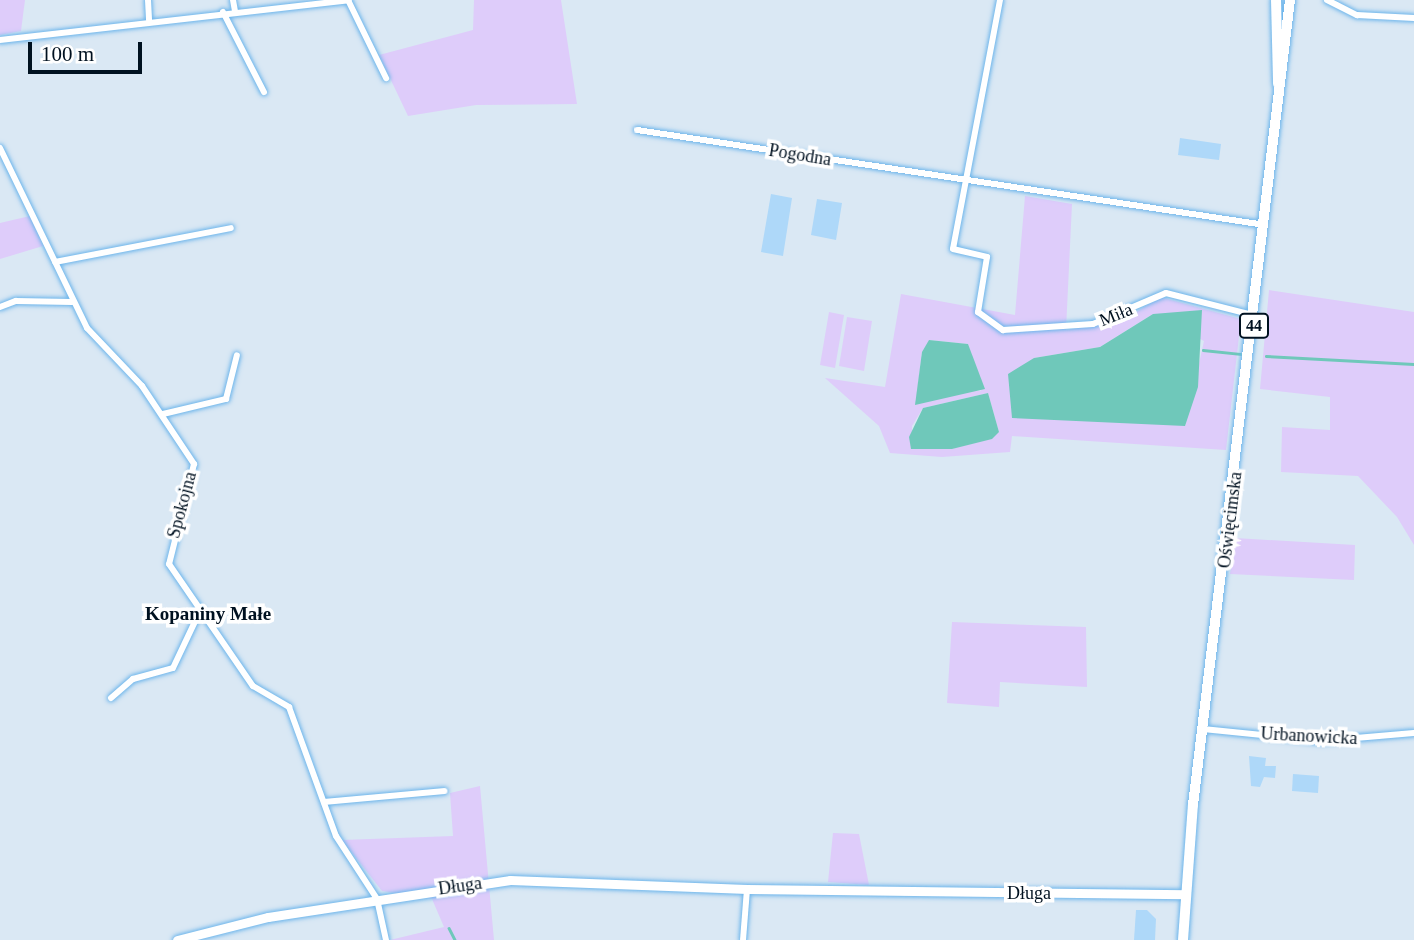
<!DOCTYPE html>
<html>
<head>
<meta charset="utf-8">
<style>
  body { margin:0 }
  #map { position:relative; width:1414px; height:940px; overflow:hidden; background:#dae8f4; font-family:"Times New Roman",serif }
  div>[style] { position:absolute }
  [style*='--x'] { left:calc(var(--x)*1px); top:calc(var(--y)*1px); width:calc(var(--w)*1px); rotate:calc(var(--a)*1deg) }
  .green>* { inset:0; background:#deccfa }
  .water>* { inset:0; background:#6fc8ba }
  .stream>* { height:2.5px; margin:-1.25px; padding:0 1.25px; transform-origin:1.25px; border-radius:1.25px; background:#6fc8ba }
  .building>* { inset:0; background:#aed8f9 }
  .roads { filter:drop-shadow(0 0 2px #6db5eb) drop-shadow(0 0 2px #6db5eb) }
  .street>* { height:6px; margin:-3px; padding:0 3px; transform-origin:3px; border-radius:3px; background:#fff }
  .secondary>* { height:9px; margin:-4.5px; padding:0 4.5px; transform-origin:4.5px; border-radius:4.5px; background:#fff }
  .highway>* { height:10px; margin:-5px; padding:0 5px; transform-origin:5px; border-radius:5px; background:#fff }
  span { translate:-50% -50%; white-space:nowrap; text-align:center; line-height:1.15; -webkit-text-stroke:7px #fff; paint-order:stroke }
  .shield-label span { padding:2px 5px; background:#fff; border:2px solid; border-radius:5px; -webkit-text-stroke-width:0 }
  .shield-label { font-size:16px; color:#001120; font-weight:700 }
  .street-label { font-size:18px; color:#001120 }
  .neighbourhood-label { font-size:19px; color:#001120; font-weight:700 }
  .scale { position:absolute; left:28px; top:42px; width:114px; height:32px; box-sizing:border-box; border:4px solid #001120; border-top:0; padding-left:9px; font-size:21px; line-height:24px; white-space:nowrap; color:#001120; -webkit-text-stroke:5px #fff; paint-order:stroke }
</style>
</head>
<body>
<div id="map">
  <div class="green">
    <i style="clip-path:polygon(0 0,25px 0,21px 31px,0 35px)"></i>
    <i style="clip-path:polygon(474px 0,561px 0,577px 104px,476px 105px,408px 116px,379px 55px,473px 30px)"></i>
    <i style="clip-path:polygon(evenodd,1025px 196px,1072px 204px,1066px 330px,1122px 321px,1160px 297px,1241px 319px,1226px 450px,1012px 436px,1010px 452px,942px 457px,890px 453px,879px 426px,825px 378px,885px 387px,901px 294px,1015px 315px,1025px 196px,1153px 314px,1204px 341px,1185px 426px,1034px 358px,1100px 347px,1153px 314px,1025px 196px,930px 340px,968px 344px,981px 391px,966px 390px,916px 404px,922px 352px,930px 340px,1025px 196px,988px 393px,999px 432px,952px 449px,912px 449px,912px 426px,923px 408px,988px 393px)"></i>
    <i style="clip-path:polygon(30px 216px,43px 246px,0 259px,0 223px)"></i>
    <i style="clip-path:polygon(1269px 290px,1414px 312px,1414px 545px,1397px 517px,1358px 476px,1281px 472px,1282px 427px,1330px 430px,1330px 397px,1260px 389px)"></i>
    <i style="clip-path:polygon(829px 312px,844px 315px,835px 368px,820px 365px)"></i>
    <i style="clip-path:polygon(847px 317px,872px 321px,864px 371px,839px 366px)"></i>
    <i style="clip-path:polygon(1235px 538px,1355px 545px,1354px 580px,1230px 574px)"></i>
    <i style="clip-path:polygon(952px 622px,1086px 627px,1087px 687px,1000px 682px,999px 707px,947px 703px)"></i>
    <i style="clip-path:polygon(480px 786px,494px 940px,390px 940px,444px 927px,432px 899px,382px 891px,342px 840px,453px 836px,450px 793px)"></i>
    <i style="clip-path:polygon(833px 833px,859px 834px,869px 885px,828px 882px)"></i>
  </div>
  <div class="water">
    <i style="clip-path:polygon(1202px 310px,1198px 387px,1185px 426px,1012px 418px,1008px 374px,1034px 358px,1100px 347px,1153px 314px)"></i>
    <i style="clip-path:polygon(929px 340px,968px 344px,985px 389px,915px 405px,922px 352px)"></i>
    <i style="clip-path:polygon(988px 393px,999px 432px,992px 439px,952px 449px,911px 449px,909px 437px,923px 408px)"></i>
  </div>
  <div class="stream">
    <i style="--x:1203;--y:350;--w:39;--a:6"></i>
    <i style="--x:1266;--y:356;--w:148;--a:3.1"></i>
    <i style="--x:449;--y:928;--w:13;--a:63"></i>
  </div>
  <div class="building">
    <i style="clip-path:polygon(1180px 138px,1221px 144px,1219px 160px,1178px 155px)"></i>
    <i style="clip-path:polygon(771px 194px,792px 198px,783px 256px,761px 252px)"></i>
    <i style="clip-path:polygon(817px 199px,842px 203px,836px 240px,811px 235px)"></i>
    <i style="clip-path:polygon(1249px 756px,1266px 758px,1265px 766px,1276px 766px,1275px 778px,1264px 777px,1260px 787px,1251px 786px)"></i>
    <i style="clip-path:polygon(1293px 774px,1319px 776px,1318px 793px,1292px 791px)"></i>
    <i style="clip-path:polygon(1136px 910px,1147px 910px,1156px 919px,1155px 940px,1134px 940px)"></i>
  </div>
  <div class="roads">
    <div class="street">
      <i style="--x:148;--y:0;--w:20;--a:87"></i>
      <i style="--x:233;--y:0;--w:11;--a:80"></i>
      <i style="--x:348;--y:0;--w:87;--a:64"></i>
      <i style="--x:1000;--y:0;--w:253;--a:100.7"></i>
      <i style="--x:953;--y:249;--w:35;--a:13"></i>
      <i style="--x:987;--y:257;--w:56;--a:99.3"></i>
      <i style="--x:978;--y:312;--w:31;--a:36"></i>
      <i style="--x:1003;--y:330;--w:90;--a:-3.8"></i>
      <i style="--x:1093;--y:324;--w:79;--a:-23"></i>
      <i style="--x:1166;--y:293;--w:90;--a:14.2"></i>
      <i style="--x:1327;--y:0;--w:34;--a:27"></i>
      <i style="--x:1357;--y:15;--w:57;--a:3"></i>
      <i style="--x:223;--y:12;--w:90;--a:62.9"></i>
      <i style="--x:0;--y:40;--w:351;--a:-6.5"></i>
      <i style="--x:637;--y:130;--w:635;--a:8.6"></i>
      <i style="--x:0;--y:148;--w:200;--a:64.2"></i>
      <i style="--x:87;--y:328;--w:80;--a:46.5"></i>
      <i style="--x:142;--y:386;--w:94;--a:56.3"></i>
      <i style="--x:194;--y:464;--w:103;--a:104"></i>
      <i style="--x:169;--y:564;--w:148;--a:55.5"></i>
      <i style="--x:253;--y:686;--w:42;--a:30.3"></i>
      <i style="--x:289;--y:707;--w:137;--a:70"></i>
      <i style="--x:336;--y:836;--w:75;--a:56.9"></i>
      <i style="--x:377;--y:899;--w:42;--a:77.6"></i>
      <i style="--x:55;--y:262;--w:179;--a:-10.9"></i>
      <i style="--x:0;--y:307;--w:17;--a:-21"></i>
      <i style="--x:16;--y:301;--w:56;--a:1"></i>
      <i style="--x:163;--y:414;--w:65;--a:-13.4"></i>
      <i style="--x:226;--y:399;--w:45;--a:-76"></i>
      <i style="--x:111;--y:698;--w:29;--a:-41"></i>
      <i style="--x:133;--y:679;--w:41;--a:-15.4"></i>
      <i style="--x:173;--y:668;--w:61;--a:-64.7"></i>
      <i style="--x:1203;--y:729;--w:119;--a:5.8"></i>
      <i style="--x:1321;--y:741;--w:93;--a:-4.9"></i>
      <i style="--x:324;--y:802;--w:121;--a:-5.2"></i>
      <i style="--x:743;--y:940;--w:51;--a:-85.5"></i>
    </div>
    <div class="secondary">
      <i style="--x:177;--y:940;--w:94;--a:-14.2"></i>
      <i style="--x:268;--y:917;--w:245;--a:-8.7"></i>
      <i style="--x:510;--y:880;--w:237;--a:2.2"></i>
      <i style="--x:747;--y:889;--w:439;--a:0.7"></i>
    </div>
    <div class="highway">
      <i style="--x:1276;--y:0;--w:84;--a:88.6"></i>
      <i style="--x:1183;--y:940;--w:135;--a:-85.8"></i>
      <i style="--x:1193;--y:805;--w:811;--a:-83.13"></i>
    </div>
  </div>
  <div class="shield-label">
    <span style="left:1254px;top:326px">44</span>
  </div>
  <div class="street-label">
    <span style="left:800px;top:155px;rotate:9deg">Pogodna</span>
    <span style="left:1116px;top:315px;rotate:-22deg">Miła</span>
    <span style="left:182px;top:505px;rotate:-75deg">Spokojna</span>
    <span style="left:1230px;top:520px;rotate:-83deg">Oświęcimska</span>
    <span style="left:1309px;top:736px;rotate:3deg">Urbanowicka</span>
    <span style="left:460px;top:886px;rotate:-8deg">Długa</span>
    <span style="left:1029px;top:893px">Długa</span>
  </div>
  <div class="neighbourhood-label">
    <span style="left:208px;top:614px">Kopaniny Małe</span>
  </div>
  <div class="scale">100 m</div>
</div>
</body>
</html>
